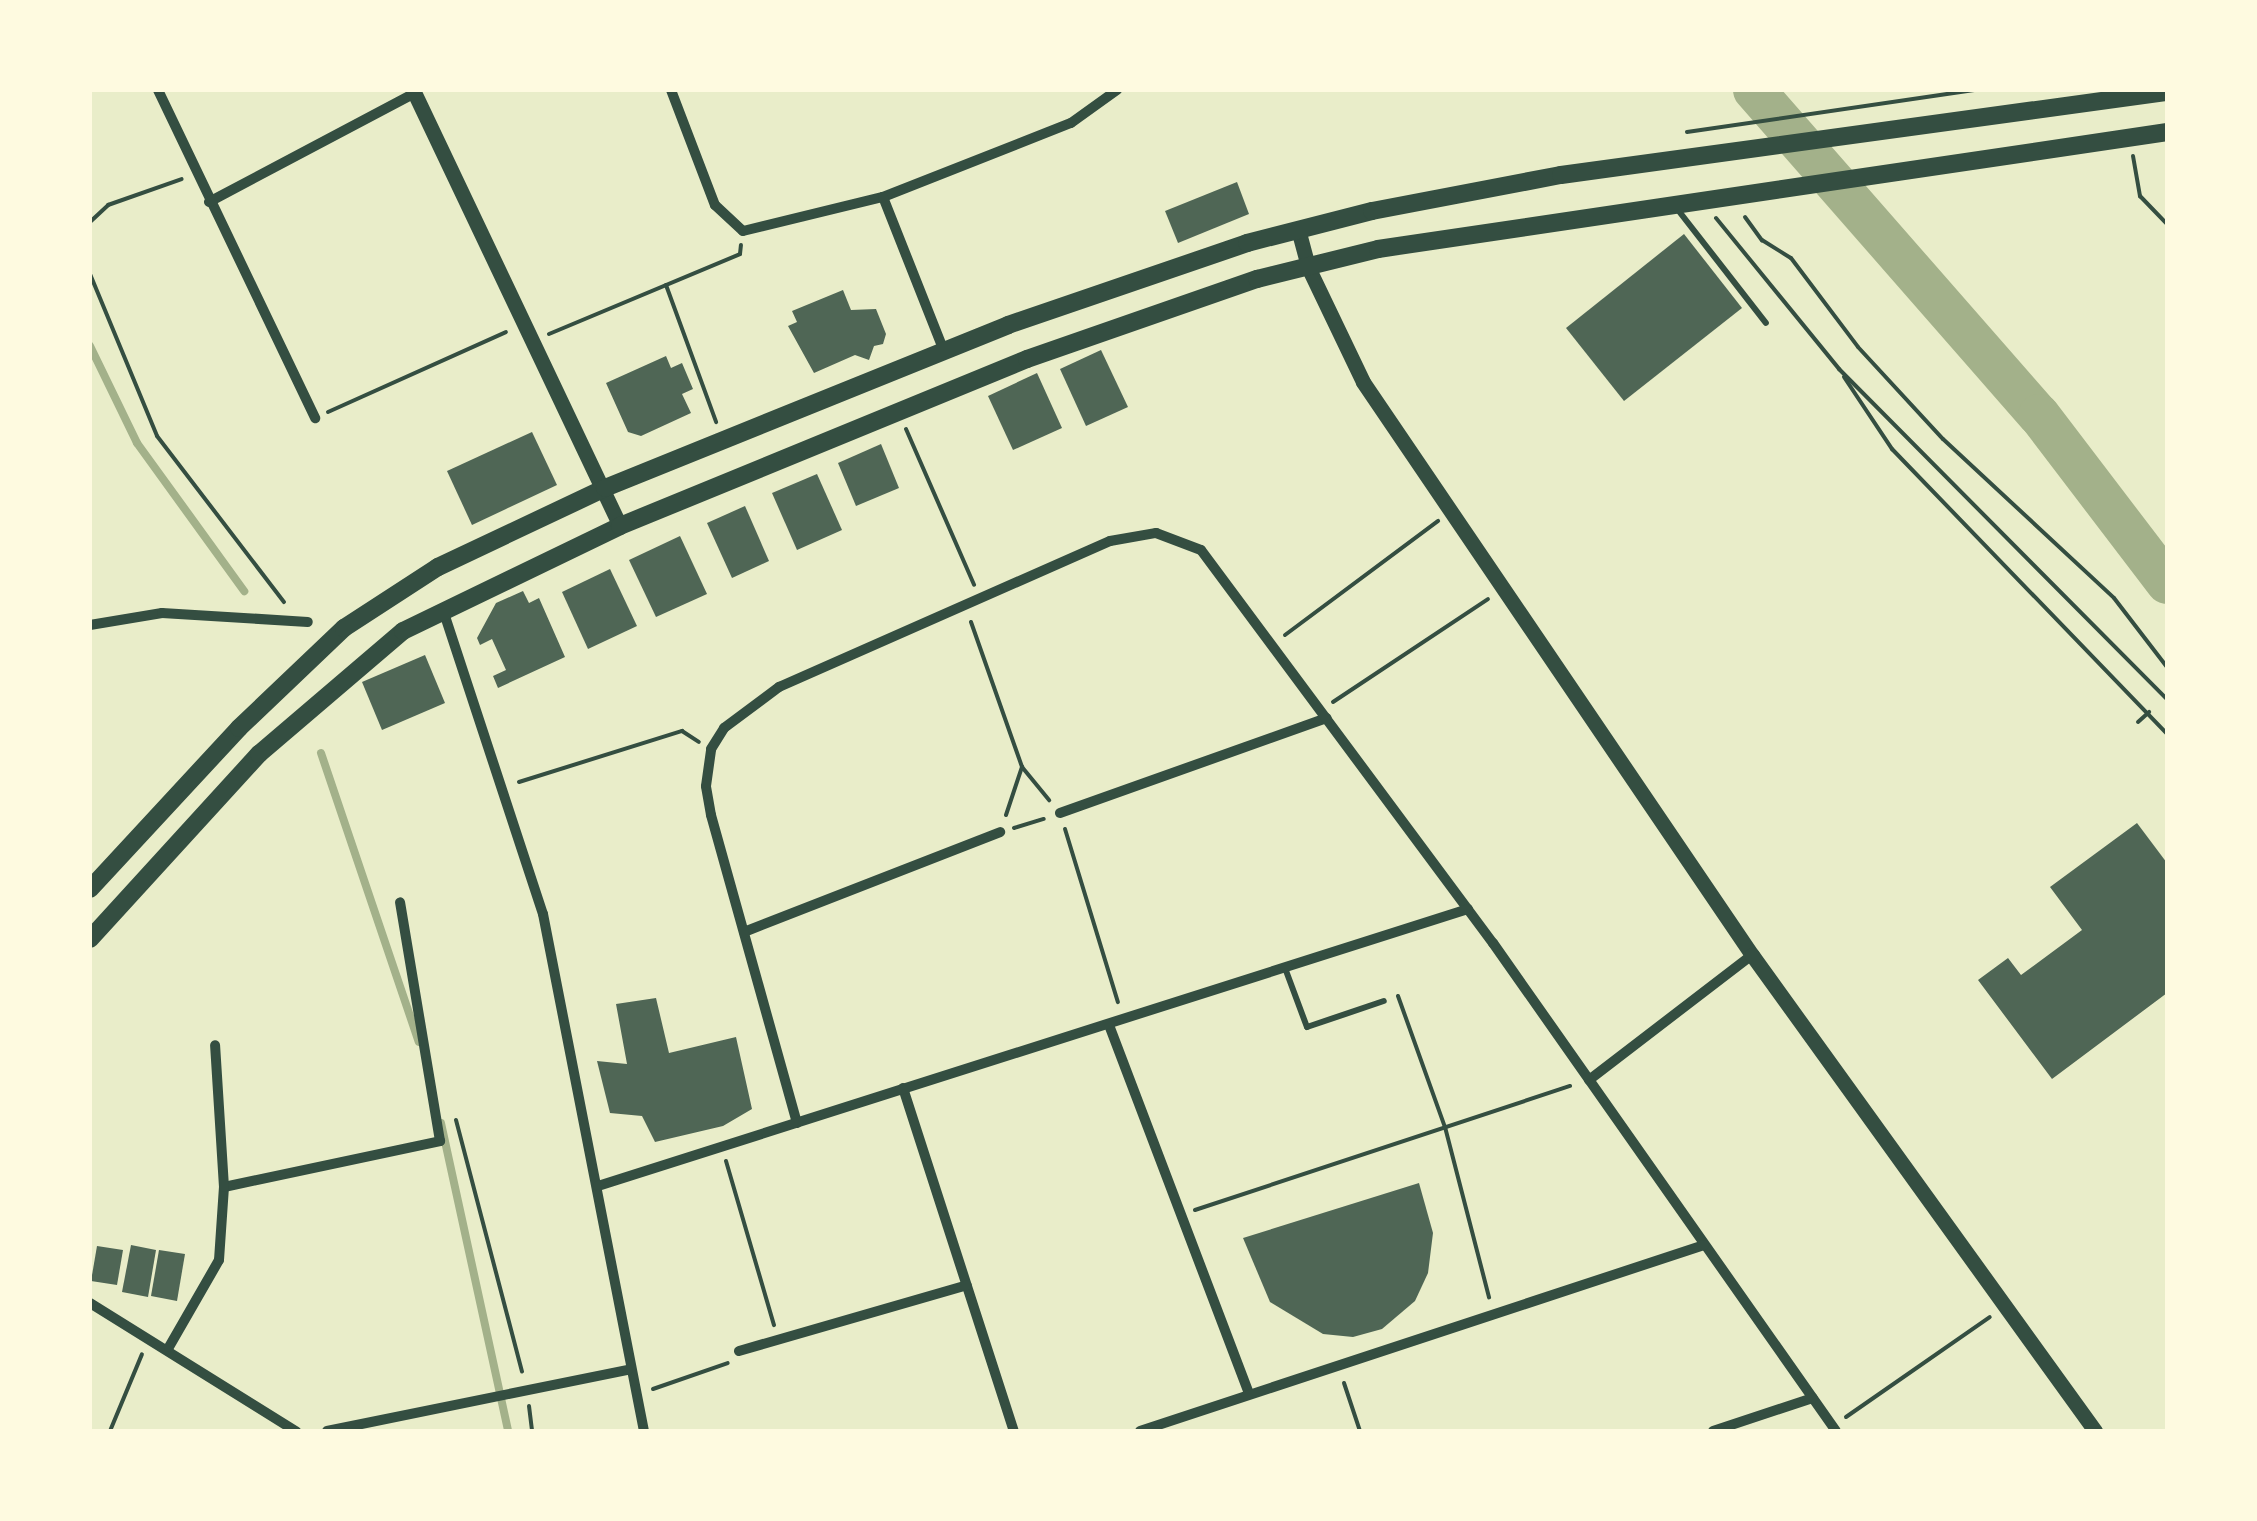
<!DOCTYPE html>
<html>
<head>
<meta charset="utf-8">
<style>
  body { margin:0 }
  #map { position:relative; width:2257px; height:1521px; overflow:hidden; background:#e9edc9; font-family:Arial,sans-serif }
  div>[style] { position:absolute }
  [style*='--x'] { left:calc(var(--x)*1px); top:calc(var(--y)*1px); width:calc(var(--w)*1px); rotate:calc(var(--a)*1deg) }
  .stream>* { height:8px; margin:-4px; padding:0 4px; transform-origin:4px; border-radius:4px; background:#a3b18a }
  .river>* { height:42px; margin:-21px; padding:0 21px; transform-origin:21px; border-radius:21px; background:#a3b18a }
  .building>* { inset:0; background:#4f6655 }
  .path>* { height:4px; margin:-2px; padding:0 2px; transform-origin:2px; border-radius:2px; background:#344e41 }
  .service>* { height:6px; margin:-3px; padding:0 3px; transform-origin:3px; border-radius:3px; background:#344e41 }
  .minor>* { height:10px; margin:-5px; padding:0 5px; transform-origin:5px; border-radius:5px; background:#344e41 }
  .tertiary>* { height:15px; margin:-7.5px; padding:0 7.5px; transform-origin:7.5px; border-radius:7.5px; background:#344e41 }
  .secondary>* { height:18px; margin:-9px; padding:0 9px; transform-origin:9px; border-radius:9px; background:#344e41 }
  span { translate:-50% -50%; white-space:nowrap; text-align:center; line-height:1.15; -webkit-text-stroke:8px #fefae0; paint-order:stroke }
  .frame { position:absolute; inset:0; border:92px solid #fefae0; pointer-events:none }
</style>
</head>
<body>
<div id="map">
  <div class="stream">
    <i style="--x:90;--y:346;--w:108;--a:64.1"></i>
    <i style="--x:137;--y:443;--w:183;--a:54.1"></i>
    <i style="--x:321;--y:753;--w:305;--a:71.3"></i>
    <i style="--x:441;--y:1123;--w:315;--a:77.7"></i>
  </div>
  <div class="river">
    <i style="--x:1754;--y:90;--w:432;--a:48.8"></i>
    <i style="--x:2039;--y:415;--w:211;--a:52.7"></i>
  </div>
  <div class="building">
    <i style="clip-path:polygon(1237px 182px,1249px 214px,1178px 243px,1165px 211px)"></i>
    <i style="clip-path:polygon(1684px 234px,1742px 308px,1624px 401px,1566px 328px)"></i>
    <i style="clip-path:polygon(843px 290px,851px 310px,876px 309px,886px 334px,883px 344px,874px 346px,869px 360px,855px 355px,814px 373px,788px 326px,797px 322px,792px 311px)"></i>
    <i style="clip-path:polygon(1101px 350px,1128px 407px,1086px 426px,1060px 369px)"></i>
    <i style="clip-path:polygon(666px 356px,671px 368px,682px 363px,693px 389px,682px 394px,691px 413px,641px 436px,628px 432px,606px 383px)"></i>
    <i style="clip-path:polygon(1037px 373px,1062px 428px,1013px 450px,988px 396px)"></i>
    <i style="clip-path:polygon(532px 432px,557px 485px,472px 525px,447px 471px)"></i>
    <i style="clip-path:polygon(881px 444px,899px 488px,856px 506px,838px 463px)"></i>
    <i style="clip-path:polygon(817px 474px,842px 530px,797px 550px,772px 493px)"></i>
    <i style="clip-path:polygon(745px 506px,769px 561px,732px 578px,707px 523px)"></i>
    <i style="clip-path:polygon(680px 536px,707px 594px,656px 617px,629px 560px)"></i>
    <i style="clip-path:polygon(610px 569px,637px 626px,588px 649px,562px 592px)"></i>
    <i style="clip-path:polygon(523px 591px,529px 603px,539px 598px,565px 657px,498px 688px,493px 676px,506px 670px,492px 639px,480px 645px,477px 638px,496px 603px)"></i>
    <i style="clip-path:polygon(425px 655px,445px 703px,382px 730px,362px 682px)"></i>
    <i style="clip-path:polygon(2137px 823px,2167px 863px,2167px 993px,2052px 1079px,1978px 980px,2008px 958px,2021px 975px,2082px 930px,2050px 887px)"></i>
    <i style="clip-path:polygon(656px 998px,669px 1053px,736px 1037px,752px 1109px,723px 1126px,655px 1142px,642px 1116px,610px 1113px,597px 1061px,627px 1064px,616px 1004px)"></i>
    <i style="clip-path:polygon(1419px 1183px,1433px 1233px,1428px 1273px,1415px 1301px,1382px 1329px,1353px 1337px,1323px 1334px,1270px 1302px,1243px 1238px)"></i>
    <i style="clip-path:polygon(131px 1245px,156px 1250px,148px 1297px,122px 1292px)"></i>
    <i style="clip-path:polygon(97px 1246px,123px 1250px,117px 1285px,91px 1281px)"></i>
    <i style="clip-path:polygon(159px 1250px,185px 1254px,177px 1301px,151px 1296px)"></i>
  </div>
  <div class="path">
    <i style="--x:1687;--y:132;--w:292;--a:-8.3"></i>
    <i style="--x:2133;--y:156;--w:41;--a:80.1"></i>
    <i style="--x:2140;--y:196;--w:39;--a:46"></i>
    <i style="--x:1745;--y:217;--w:29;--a:54"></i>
    <i style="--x:1762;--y:240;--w:34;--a:32"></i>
    <i style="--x:1791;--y:258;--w:111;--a:53"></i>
    <i style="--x:1858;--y:347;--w:125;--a:47.3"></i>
    <i style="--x:1943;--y:439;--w:233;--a:42.9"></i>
    <i style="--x:2114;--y:598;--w:87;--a:52.5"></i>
    <i style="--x:1716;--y:218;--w:195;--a:50.8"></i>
    <i style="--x:1839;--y:369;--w:465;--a:45.2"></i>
    <i style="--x:90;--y:222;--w:25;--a:-43"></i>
    <i style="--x:108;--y:205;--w:78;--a:-19.4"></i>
    <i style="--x:90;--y:274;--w:175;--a:67.5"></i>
    <i style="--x:157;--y:436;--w:209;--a:52.6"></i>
    <i style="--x:666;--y:285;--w:146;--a:69.9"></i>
    <i style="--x:549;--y:334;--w:207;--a:-22.7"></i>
    <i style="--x:740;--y:254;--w:9;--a:-84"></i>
    <i style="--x:1844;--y:377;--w:87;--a:56.3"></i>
    <i style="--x:1892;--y:449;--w:396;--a:46"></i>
    <i style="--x:328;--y:412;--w:195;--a:-24.2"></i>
    <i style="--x:906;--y:429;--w:170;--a:66.4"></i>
    <i style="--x:971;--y:622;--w:154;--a:70.6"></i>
    <i style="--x:1022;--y:767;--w:43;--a:50.7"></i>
    <i style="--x:1285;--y:635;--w:191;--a:-36.7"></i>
    <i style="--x:1333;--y:702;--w:186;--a:-33.6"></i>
    <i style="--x:2138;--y:722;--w:15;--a:-42"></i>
    <i style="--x:519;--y:782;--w:171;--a:-17.4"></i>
    <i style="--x:682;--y:731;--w:20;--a:33"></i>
    <i style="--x:1006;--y:815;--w:51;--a:-71.6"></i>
    <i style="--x:1014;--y:828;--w:31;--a:-17"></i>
    <i style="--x:1065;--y:829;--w:181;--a:73"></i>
    <i style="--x:1398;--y:996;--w:139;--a:70.3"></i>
    <i style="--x:1445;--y:1127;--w:176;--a:75.5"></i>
    <i style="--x:456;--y:1120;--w:260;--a:75.3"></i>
    <i style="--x:726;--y:1161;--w:171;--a:73.7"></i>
    <i style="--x:1195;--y:1210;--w:395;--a:-18.3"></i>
    <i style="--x:1344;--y:1383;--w:51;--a:71.6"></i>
    <i style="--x:653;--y:1389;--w:79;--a:-19.1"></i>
    <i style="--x:529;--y:1406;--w:25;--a:83"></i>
    <i style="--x:1846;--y:1417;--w:175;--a:-34.8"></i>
    <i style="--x:110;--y:1431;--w:83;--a:-67.4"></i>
  </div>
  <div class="service">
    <i style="--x:1678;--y:210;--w:143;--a:52.1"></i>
    <i style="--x:1285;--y:968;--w:63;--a:69.6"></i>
    <i style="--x:1307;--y:1027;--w:81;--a:-18.7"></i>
  </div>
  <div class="minor">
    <i style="--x:158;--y:90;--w:364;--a:64.4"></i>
    <i style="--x:671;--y:90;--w:123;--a:69.1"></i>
    <i style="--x:715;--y:205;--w:38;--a:43"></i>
    <i style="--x:743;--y:231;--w:144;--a:-13.7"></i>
    <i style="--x:883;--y:197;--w:202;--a:-21.5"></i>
    <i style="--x:1071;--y:123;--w:57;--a:-35.7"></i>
    <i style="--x:883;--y:197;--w:166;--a:68.4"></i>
    <i style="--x:209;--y:202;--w:233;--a:-27.9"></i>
    <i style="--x:443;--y:610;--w:320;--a:71.8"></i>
    <i style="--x:543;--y:914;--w:527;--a:78.95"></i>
    <i style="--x:90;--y:625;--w:73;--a:-9.5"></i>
    <i style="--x:162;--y:613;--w:146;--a:3.5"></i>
    <i style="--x:1060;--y:813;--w:283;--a:-19.6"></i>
    <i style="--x:744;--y:932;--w:275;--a:-21.3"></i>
    <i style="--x:1109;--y:1025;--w:394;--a:69.2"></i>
    <i style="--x:1589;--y:1080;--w:205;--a:-37.5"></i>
    <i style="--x:903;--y:1088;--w:361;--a:72.1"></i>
    <i style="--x:797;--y:1123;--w:320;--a:-105.6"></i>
    <i style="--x:711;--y:815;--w:29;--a:-100"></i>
    <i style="--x:706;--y:786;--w:37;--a:-82"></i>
    <i style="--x:711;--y:749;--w:25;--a:-58"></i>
    <i style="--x:724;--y:728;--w:69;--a:-36.7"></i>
    <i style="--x:779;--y:687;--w:362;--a:-23.8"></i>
    <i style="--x:1110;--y:541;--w:47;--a:-9.9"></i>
    <i style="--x:1156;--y:533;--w:48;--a:20.7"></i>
    <i style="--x:1201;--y:550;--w:490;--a:53.4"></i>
    <i style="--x:1493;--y:943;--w:596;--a:54.9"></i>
    <i style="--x:598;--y:1186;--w:913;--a:-17.66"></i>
    <i style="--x:224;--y:1187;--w:221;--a:-12"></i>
    <i style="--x:440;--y:1141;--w:242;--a:-99.5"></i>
    <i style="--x:90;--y:1303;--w:243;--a:31.9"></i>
    <i style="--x:169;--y:1347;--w:100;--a:-60.1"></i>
    <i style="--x:219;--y:1260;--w:73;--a:-86.1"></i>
    <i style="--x:224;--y:1187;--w:142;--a:-93.6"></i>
    <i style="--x:739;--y:1351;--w:237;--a:-16.1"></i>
    <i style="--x:327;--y:1431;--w:307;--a:-11.5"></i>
    <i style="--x:1140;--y:1431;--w:594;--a:-18.25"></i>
    <i style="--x:1713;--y:1431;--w:105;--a:-18.3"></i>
  </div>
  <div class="tertiary">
    <i style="--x:413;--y:90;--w:483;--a:64.6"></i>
    <i style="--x:1298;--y:229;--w:39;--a:75"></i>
    <i style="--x:1308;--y:267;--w:127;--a:64.4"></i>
    <i style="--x:1363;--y:382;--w:693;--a:55.83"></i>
    <i style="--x:1752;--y:955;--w:587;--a:54.22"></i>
  </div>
  <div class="secondary">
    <i style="--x:90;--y:889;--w:219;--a:-47.2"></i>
    <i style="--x:239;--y:728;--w:145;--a:-43.6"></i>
    <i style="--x:344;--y:628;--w:112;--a:-33"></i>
    <i style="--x:438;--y:567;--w:185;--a:-25.3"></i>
    <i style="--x:605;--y:488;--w:435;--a:-22"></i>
    <i style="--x:1008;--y:325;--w:253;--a:-18.9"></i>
    <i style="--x:1247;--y:243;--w:129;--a:-14.4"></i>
    <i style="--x:1372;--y:211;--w:192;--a:-10.8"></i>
    <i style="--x:1561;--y:175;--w:612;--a:-7.8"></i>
    <i style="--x:90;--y:939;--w:251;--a:-47.6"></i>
    <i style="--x:259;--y:754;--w:189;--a:-40.5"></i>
    <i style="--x:403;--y:631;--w:241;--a:-25.8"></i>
    <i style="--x:620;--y:526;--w:440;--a:-22.3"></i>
    <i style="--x:1027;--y:359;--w:244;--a:-19.2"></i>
    <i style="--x:1257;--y:279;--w:125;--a:-13.9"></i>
    <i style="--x:1378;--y:249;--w:798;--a:-8.43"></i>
  </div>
  <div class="frame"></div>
</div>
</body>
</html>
